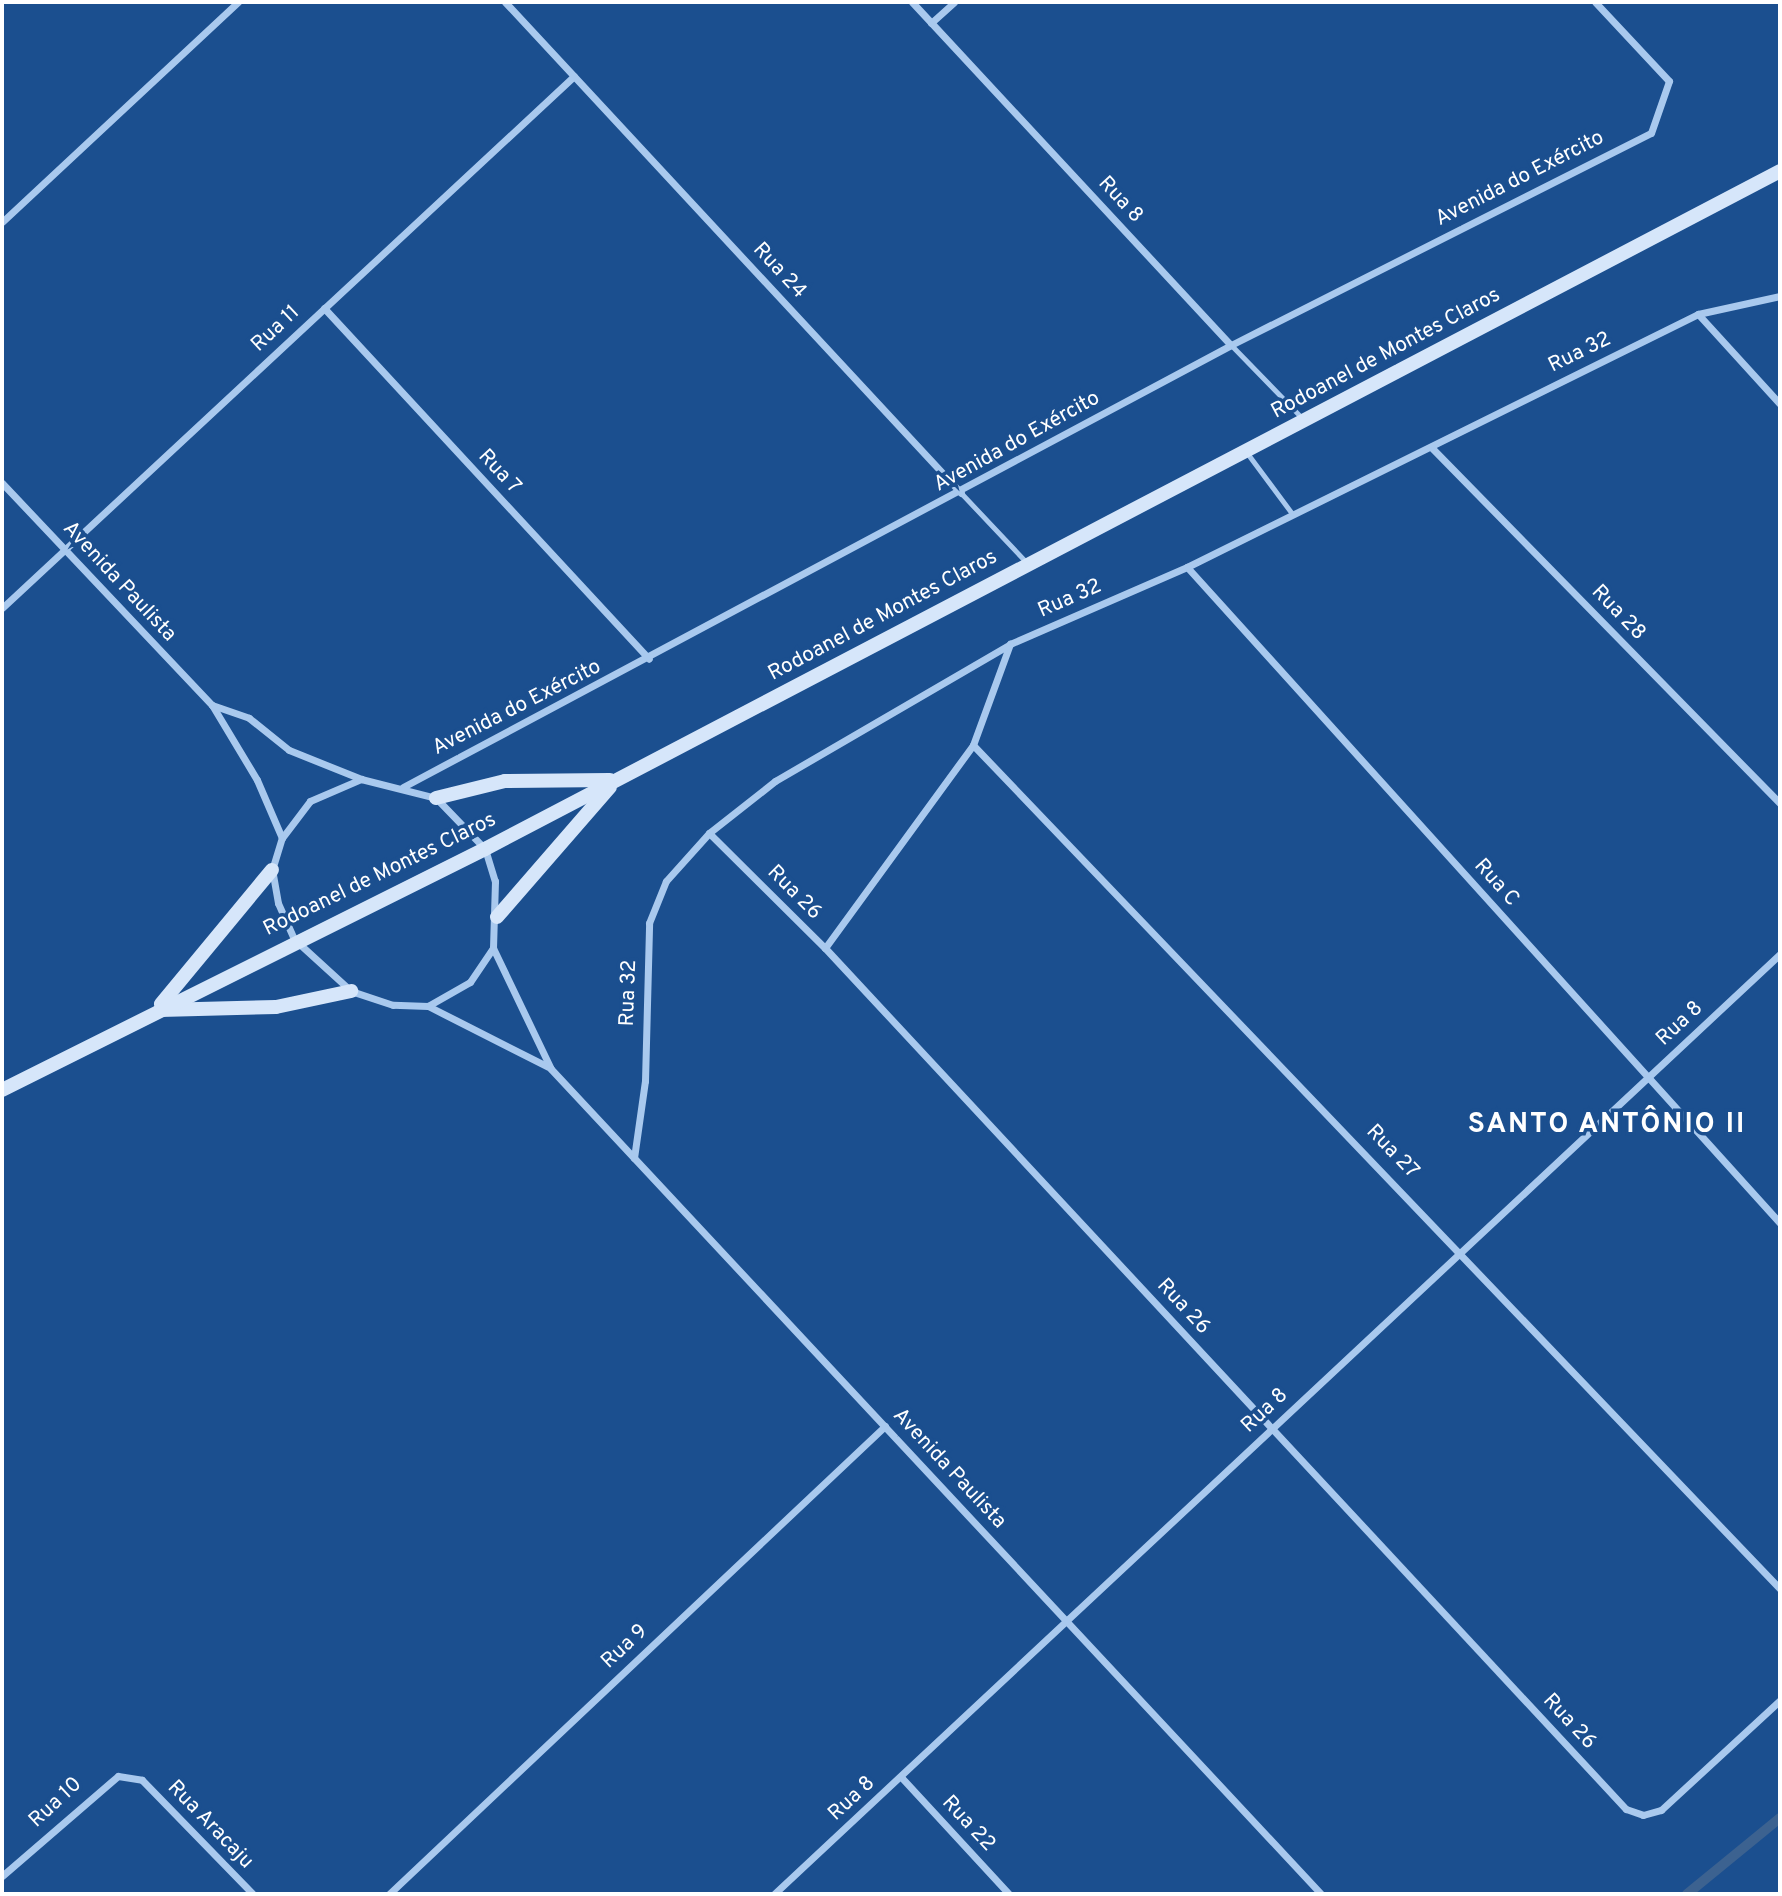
<!DOCTYPE html>
<html>
<head>
<meta charset="utf-8">
<style>
  body { margin:0 }
  #map { position:relative; width:1782px; height:1896px; overflow:hidden; background:#1b4f8f; font-family:Overpass,sans-serif }
  div>[style] { position:absolute }
  [style*='--x'] { left:calc(var(--x)*1px); top:calc(var(--y)*1px); width:calc(var(--w)*1px); rotate:calc(var(--a)*1deg) }
  .stream>* { height:10px; margin:-5px; padding:0 5px; transform-origin:5px; border-radius:5px; background:#3c6290 }
  .lane>* { height:5px; margin:-2.5px; padding:0 2.5px; transform-origin:2.5px; border-radius:2.5px; background:#a9c9ee }
  .street>* { height:7px; margin:-3.5px; padding:0 3.5px; transform-origin:3.5px; border-radius:3.5px; background:#a9c9ee }
  .secondary>* { height:14px; margin:-7px; padding:0 7px; transform-origin:7px; border-radius:7px; background:#d6e6fa }
  span { translate:-50% -50%; white-space:nowrap; text-align:center; line-height:1.15; -webkit-text-stroke:7px #1b4f8f; paint-order:stroke }
  .street-label { font-size:21px; color:#fff }
  .district-label { font-size:28px; color:#fff; font-weight:700; letter-spacing:2px }
  .frame { position:absolute; inset:0; border:4px solid #fff; pointer-events:none }
</style>
</head>
<body>
<div id="map">
  <div class="stream">
    <i style="--x:1687;--y:1894;--w:120;--a:-39.3"></i>
  </div>
  <div class="lane">
    <i style="--x:1231;--y:345;--w:102;--a:45.8"></i>
    <i style="--x:1247;--y:453;--w:77;--a:53.4"></i>
    <i style="--x:961;--y:493;--w:95;--a:46.7"></i>
  </div>
  <div class="street">
    <i style="--x:505;--y:2;--w:670;--a:47.12"></i>
    <i style="--x:912;--y:2;--w:468;--a:47.1"></i>
    <i style="--x:931;--y:23;--w:31;--a:-42"></i>
    <i style="--x:2;--y:222;--w:323;--a:-43"></i>
    <i style="--x:324;--y:308;--w:478;--a:47.2"></i>
    <i style="--x:1698;--y:314;--w:122;--a:47.7"></i>
    <i style="--x:1431;--y:447;--w:499;--a:45.6"></i>
    <i style="--x:2;--y:483;--w:306;--a:46.6"></i>
    <i style="--x:212;--y:705;--w:87;--a:59"></i>
    <i style="--x:257;--y:780;--w:63;--a:66.7"></i>
    <i style="--x:1187;--y:567;--w:884;--a:47.89"></i>
    <i style="--x:2;--y:608;--w:781;--a:-42.92"></i>
    <i style="--x:212;--y:705;--w:39;--a:19"></i>
    <i style="--x:249;--y:718;--w:51;--a:38.7"></i>
    <i style="--x:289;--y:750;--w:78;--a:21.9"></i>
    <i style="--x:973;--y:745;--w:1168;--a:46.28"></i>
    <i style="--x:361;--y:779;--w:77;--a:14.2"></i>
    <i style="--x:436;--y:798;--w:71;--a:46.1"></i>
    <i style="--x:485;--y:849;--w:34;--a:73"></i>
    <i style="--x:495;--y:881;--w:67;--a:91.7"></i>
    <i style="--x:493;--y:948;--w:41;--a:124.1"></i>
    <i style="--x:470;--y:982;--w:48;--a:150.3"></i>
    <i style="--x:428;--y:1006;--w:35;--a:-178"></i>
    <i style="--x:393;--y:1005;--w:44;--a:-161.6"></i>
    <i style="--x:351;--y:991;--w:77;--a:-137.6"></i>
    <i style="--x:294;--y:939;--w:39;--a:-114"></i>
    <i style="--x:278;--y:903;--w:34;--a:-100"></i>
    <i style="--x:272;--y:870;--w:34;--a:-73"></i>
    <i style="--x:282;--y:838;--w:46;--a:-52.9"></i>
    <i style="--x:310;--y:801;--w:56;--a:-23.3"></i>
    <i style="--x:403;--y:787;--w:939;--a:-28.09"></i>
    <i style="--x:1231;--y:345;--w:470;--a:-26.8"></i>
    <i style="--x:1651;--y:133;--w:55;--a:-70.9"></i>
    <i style="--x:1669;--y:81;--w:108;--a:-133.1"></i>
    <i style="--x:709;--y:833;--w:163;--a:44.8"></i>
    <i style="--x:825;--y:948;--w:1176;--a:47.07"></i>
    <i style="--x:1626;--y:1809;--w:18;--a:19"></i>
    <i style="--x:1643;--y:1815;--w:19;--a:-16"></i>
    <i style="--x:1661;--y:1810;--w:162;--a:-42.7"></i>
    <i style="--x:493;--y:948;--w:134;--a:64.4"></i>
    <i style="--x:551;--y:1069;--w:1129;--a:46.97"></i>
    <i style="--x:825;--y:948;--w:251;--a:-53.9"></i>
    <i style="--x:973;--y:745;--w:108;--a:-69.9"></i>
    <i style="--x:428;--y:1006;--w:137;--a:26.9"></i>
    <i style="--x:634;--y:1158;--w:78;--a:-81.9"></i>
    <i style="--x:645;--y:1081;--w:158;--a:-88.5"></i>
    <i style="--x:649;--y:923;--w:45;--a:-68"></i>
    <i style="--x:666;--y:881;--w:64;--a:-48.1"></i>
    <i style="--x:709;--y:833;--w:84;--a:-38.2"></i>
    <i style="--x:775;--y:781;--w:272;--a:-30.2"></i>
    <i style="--x:1010;--y:644;--w:193;--a:-23.5"></i>
    <i style="--x:1187;--y:567;--w:570;--a:-26.34"></i>
    <i style="--x:1698;--y:314;--w:84;--a:-12.4"></i>
    <i style="--x:901;--y:1777;--w:159;--a:47.3"></i>
    <i style="--x:2;--y:1876;--w:153;--a:-40.8"></i>
    <i style="--x:118;--y:1776;--w:24;--a:9"></i>
    <i style="--x:142;--y:1780;--w:159;--a:45.8"></i>
    <i style="--x:389;--y:1894;--w:682;--a:-43.34"></i>
    <i style="--x:774;--y:1894;--w:1377;--a:-43.06"></i>
  </div>
  <div class="secondary">
    <i style="--x:436;--y:798;--w:71;--a:-13.8"></i>
    <i style="--x:505;--y:781;--w:105;--a:-0.5"></i>
    <i style="--x:497;--y:917;--w:172;--a:-49"></i>
    <i style="--x:161;--y:1004;--w:174;--a:-50.4"></i>
    <i style="--x:160;--y:1010;--w:116;--a:-1.5"></i>
    <i style="--x:276;--y:1007;--w:77;--a:-12"></i>
    <i style="--x:2;--y:1090;--w:540;--a:-26.52"></i>
    <i style="--x:485;--y:849;--w:1462;--a:-27.63"></i>
  </div>
  <div class="street-label">
    <span style="left:1520px;top:179px;rotate:-27deg">Avenida do Exército</span>
    <span style="left:1120px;top:200px;rotate:47deg">Rua 8</span>
    <span style="left:779px;top:271px;rotate:47deg">Rua 24</span>
    <span style="left:276px;top:329px;rotate:-43deg">Rua 11</span>
    <span style="left:1580px;top:353px;rotate:-26deg">Rua 32</span>
    <span style="left:1386px;top:354px;rotate:-28deg">Rodoanel de Montes Claros</span>
    <span style="left:1017px;top:442px;rotate:-29deg">Avenida do Exército</span>
    <span style="left:499px;top:472px;rotate:47deg">Rua 7</span>
    <span style="left:119px;top:582px;rotate:47deg">Avenida Paulista</span>
    <span style="left:1070px;top:599px;rotate:-24deg">Rua 32</span>
    <span style="left:1618px;top:613px;rotate:46deg">Rua 28</span>
    <span style="left:883px;top:616px;rotate:-28deg">Rodoanel de Montes Claros</span>
    <span style="left:517px;top:708px;rotate:-27deg">Avenida do Exército</span>
    <span style="left:380px;top:875px;rotate:-26deg">Rodoanel de Montes Claros</span>
    <span style="left:1496px;top:883px;rotate:48deg">Rua C</span>
    <span style="left:794px;top:893px;rotate:45deg">Rua 26</span>
    <span style="left:629px;top:993px;rotate:-88deg">Rua 32</span>
    <span style="left:1680px;top:1024px;rotate:-43deg">Rua 8</span>
    <span style="left:1392px;top:1152px;rotate:46deg">Rua 27</span>
    <span style="left:1183px;top:1307px;rotate:47deg">Rua 26</span>
    <span style="left:1265px;top:1411px;rotate:-43deg">Rua 8</span>
    <span style="left:949px;top:1469px;rotate:47deg">Avenida Paulista</span>
    <span style="left:625px;top:1647px;rotate:-43deg">Rua 9</span>
    <span style="left:1569px;top:1722px;rotate:47deg">Rua 26</span>
    <span style="left:852px;top:1799px;rotate:-43deg">Rua 8</span>
    <span style="left:56px;top:1803px;rotate:-43deg">Rua 10</span>
    <span style="left:968px;top:1824px;rotate:47deg">Rua 22</span>
    <span style="left:210px;top:1825px;rotate:46deg">Rua Aracaju</span>
  </div>
  <div class="district-label">
    <span style="left:1607px;top:1125px">SANTO ANTÔNIO II</span>
  </div>
  <div class="frame"></div>
</div>
</body>
</html>
